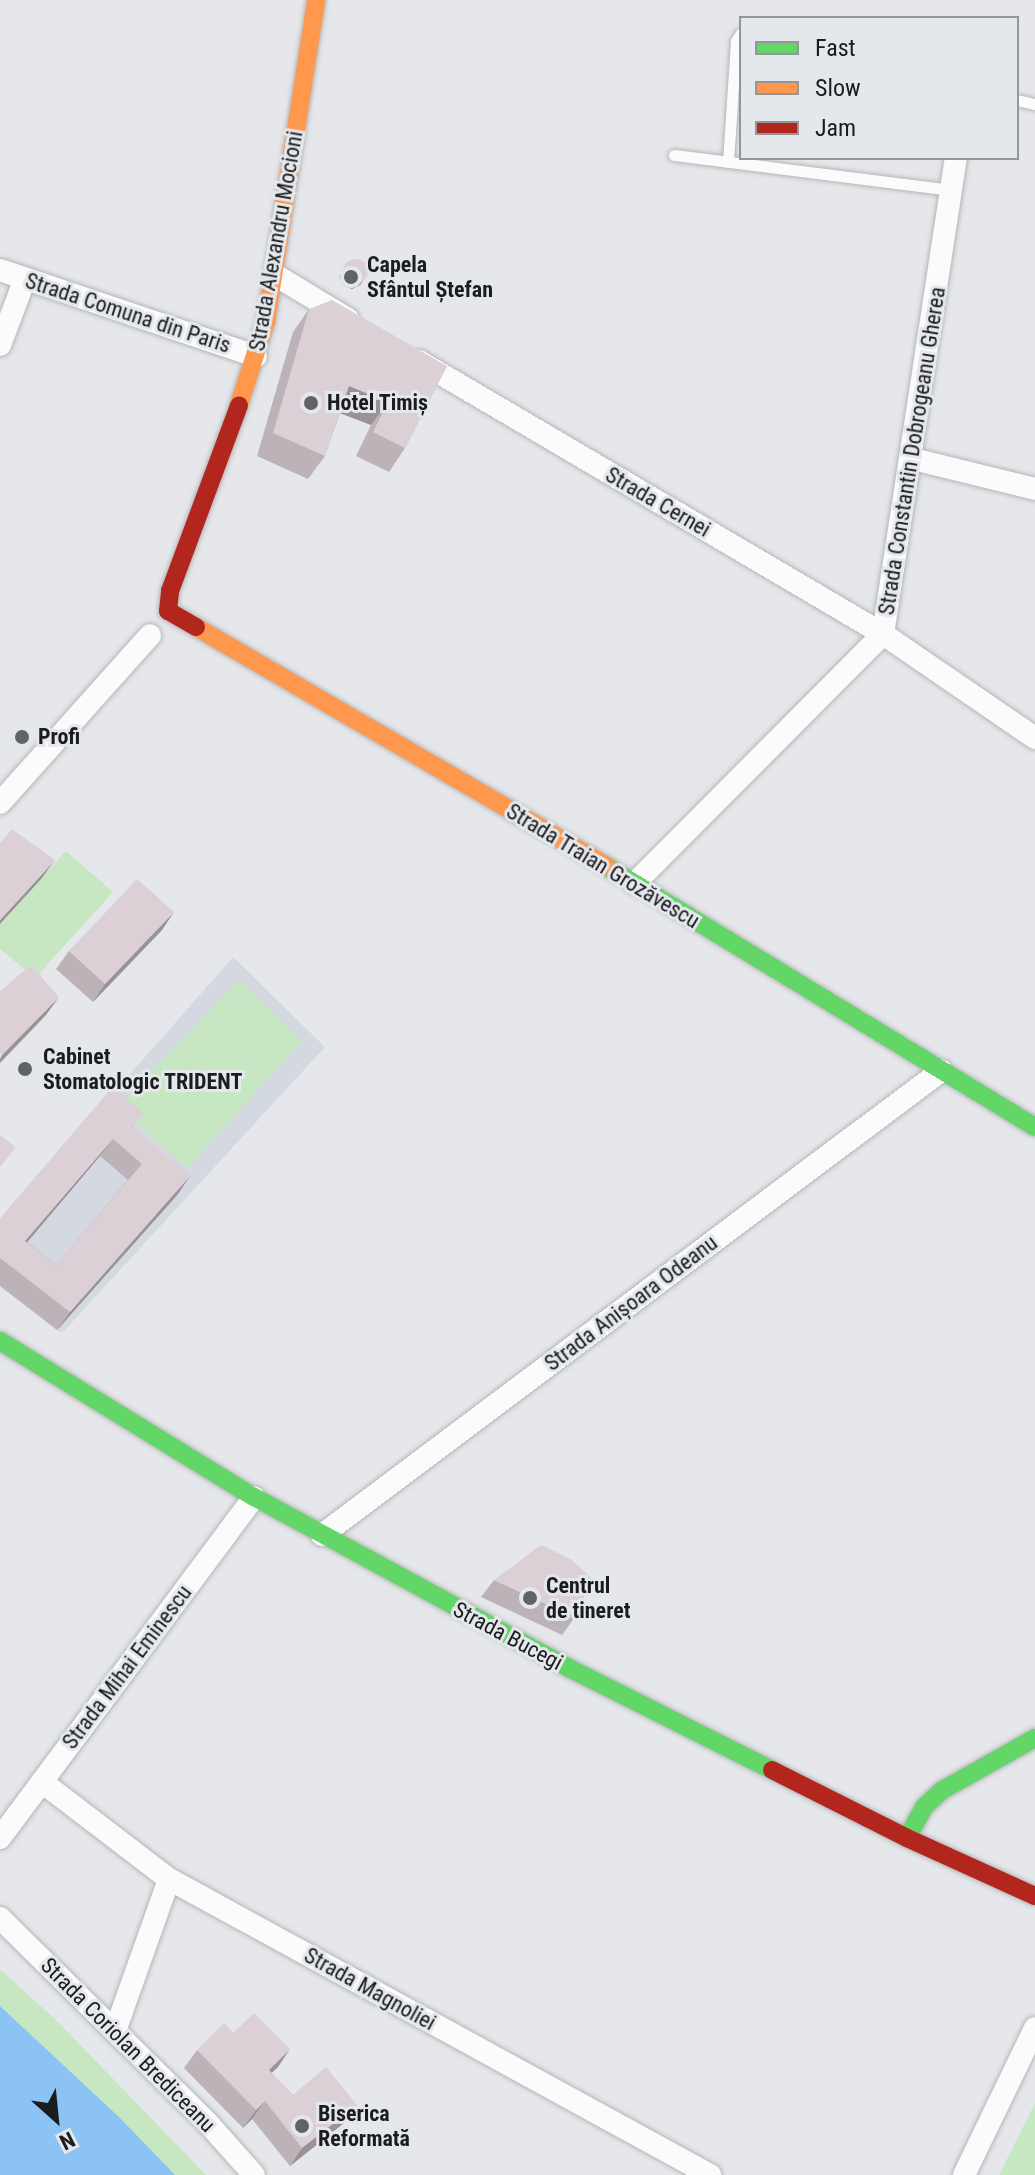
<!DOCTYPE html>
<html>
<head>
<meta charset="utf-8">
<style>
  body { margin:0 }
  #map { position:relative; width:1035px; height:2175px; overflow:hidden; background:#e5e7ea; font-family:"Roboto Condensed",sans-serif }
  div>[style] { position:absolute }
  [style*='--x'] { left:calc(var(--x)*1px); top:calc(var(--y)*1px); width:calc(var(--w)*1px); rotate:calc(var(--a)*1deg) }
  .built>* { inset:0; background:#d4d8e0 }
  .green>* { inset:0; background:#c6e7c1 }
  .water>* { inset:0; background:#8bc3f4 }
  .roads { filter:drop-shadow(0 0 2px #b5b6b8) drop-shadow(0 0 2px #b5b6b8) }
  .lane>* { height:11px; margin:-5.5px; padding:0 5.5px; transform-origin:5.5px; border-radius:5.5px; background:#fbfbfc }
  .street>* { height:22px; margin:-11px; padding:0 11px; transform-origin:11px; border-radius:11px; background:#fbfbfc }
  .fast>* { height:18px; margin:-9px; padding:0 9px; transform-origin:9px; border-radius:9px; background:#63d668 }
  .slow>* { height:18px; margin:-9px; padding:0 9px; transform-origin:9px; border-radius:9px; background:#ff974d }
  .jam>* { height:18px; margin:-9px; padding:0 9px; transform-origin:9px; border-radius:9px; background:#b3261e }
  .wall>* { inset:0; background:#bcb3b8 }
  .shaded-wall>* { inset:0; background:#999296 }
  .building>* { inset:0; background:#dbd0d6 }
  .round { border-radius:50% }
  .dots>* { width:22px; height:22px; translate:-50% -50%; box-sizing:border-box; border:4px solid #e4e7eb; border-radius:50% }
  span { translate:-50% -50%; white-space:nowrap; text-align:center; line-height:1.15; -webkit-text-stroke:6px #e4e7eb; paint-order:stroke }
  .street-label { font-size:22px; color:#1b1c1e }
  .poi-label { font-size:22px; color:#1b1c1e; font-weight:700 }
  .left { translate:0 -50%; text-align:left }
  .legend { position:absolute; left:739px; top:16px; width:280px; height:144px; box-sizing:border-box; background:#e4e7eb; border:2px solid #949699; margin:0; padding:10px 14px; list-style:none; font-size:24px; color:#1b1c1e }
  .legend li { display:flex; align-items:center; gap:16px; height:40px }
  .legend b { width:40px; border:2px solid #949699 }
  .north { position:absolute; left:16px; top:2079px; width:80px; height:80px; -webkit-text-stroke:6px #e4e7eb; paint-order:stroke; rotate:153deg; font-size:22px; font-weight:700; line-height:32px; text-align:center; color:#1b1c1e }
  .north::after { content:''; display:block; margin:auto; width:28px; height:36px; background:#1b1c1e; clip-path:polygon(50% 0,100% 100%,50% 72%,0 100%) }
</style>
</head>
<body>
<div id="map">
  <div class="built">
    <i style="clip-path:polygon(233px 957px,325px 1047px,62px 1333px,57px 1330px,0 1222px)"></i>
  </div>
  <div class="green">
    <i style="clip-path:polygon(66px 851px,113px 892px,35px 978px,0 949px,0 924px)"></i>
    <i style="clip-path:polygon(239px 980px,302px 1041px,187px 1168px,118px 1107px)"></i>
    <i style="clip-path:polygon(0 1969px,59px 2023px,206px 2175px,175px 2175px,0 2006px)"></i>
    <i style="clip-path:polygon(1035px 2103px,1035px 2175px,999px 2175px)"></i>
  </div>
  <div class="water">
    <i style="clip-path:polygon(0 2006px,120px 2118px,175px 2175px,0 2175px)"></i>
  </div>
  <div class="roads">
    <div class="lane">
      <i style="--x:1017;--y:100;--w:18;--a:13"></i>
      <i style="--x:674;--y:155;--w:280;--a:7.2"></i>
      <i style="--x:728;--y:162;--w:121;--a:-86.2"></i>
      <i style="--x:736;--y:41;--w:9;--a:-58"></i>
    </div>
    <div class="street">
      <i style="--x:0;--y:270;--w:270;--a:18.6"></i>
      <i style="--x:275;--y:275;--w:85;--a:31.1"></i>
      <i style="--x:0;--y:345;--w:71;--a:-69.3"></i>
      <i style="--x:419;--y:361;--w:538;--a:30.47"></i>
      <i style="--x:883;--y:634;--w:184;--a:34.4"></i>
      <i style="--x:913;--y:459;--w:126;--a:13.8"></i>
      <i style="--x:0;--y:803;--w:225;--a:-48.2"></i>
      <i style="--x:635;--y:883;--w:351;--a:-45.1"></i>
      <i style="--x:883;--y:634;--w:482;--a:-81.3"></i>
      <i style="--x:322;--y:1535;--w:774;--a:-36.86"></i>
      <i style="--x:42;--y:1782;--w:160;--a:37.4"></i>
      <i style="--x:169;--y:1879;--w:617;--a:28.68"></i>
      <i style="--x:0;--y:1838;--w:425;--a:-53.3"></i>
      <i style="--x:0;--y:1918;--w:289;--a:44.6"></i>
      <i style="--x:206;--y:2121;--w:72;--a:48.4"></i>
      <i style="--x:115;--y:2031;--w:161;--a:-70.4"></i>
      <i style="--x:964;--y:2175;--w:163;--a:-64.2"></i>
    </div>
    <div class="fast">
      <i style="--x:606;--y:866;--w:502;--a:31.32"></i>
      <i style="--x:0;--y:1341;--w:298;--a:31.6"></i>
      <i style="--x:254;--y:1497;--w:358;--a:28.5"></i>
      <i style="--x:569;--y:1668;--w:227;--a:26.7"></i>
      <i style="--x:907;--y:1838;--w:35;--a:-61"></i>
      <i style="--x:924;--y:1807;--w:23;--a:-43"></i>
      <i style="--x:941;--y:1791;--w:108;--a:-29.4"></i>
    </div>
    <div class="slow">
      <i style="--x:239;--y:405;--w:88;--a:-72.2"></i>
      <i style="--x:266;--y:321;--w:325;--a:-81.1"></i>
      <i style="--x:196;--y:627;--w:475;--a:30.2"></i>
    </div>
    <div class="jam">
      <i style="--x:196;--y:627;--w:32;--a:-150"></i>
      <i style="--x:168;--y:611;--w:20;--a:-84"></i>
      <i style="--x:170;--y:591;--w:198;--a:-69.6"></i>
      <i style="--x:772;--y:1770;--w:151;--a:26.7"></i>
      <i style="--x:907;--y:1838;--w:141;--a:24.4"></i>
    </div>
  </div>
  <div class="wall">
    <i style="clip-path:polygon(347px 262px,364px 279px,360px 285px,352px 289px,343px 285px,339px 277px)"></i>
    <i style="clip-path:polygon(309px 309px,447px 366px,405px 448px,389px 472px,356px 456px,371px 425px,340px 413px,325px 456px,308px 479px,257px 456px,293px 332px)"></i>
    <i style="clip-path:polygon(162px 930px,93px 1002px,56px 969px,69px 951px)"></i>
    <i style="clip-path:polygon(evenodd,113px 1087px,134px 1129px,178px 1194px,57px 1330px,0 1286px,0 1219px,113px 1087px,100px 1156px,128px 1180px,56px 1265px,27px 1242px,100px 1156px)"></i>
    <i style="clip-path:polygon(494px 1580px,575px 1617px,562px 1635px,481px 1597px)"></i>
    <i style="clip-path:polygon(233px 2033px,278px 2067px,271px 2073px,293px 2095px,344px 2123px,290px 2166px,252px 2119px,243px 2128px,184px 2068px,197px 2050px)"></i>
  </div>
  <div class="shaded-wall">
    <i style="clip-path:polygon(347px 279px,364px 279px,360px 285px,352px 289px,343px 285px)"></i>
    <i style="clip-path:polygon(349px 386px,388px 402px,371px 425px,332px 410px)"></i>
    <i style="clip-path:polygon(55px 860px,42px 878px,0 924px,0 920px)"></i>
    <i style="clip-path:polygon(174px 912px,162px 930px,93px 1002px,105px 984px)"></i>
    <i style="clip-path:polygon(59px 997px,46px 1015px,0 1063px,0 1059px,2px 1055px)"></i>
    <i style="clip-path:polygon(113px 1139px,100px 1156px,13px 1259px,25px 1241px)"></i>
    <i style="clip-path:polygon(190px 1176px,178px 1194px,57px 1330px,70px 1312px)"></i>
    <i style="clip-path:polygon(290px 2049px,278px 2067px,256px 2088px,269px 2070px)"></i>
    <i style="clip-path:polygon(265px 2101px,252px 2119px,243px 2128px,256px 2110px)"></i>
    <i style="clip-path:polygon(357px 2105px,344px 2123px,290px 2166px,302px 2148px)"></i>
  </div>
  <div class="building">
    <i class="round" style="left:344px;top:259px;width:24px;height:24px"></i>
    <i style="clip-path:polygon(332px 300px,447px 366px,405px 448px,373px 432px,388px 402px,349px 386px,325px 456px,273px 433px,309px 309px)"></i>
    <i style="clip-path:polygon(12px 829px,55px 860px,0 920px,0 843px)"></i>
    <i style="clip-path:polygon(137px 879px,174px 912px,105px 984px,69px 951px)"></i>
    <i style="clip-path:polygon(31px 965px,59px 997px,2px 1055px,0 1053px,0 991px)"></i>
    <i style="clip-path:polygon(evenodd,113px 1087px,144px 1114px,132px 1127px,190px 1176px,70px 1312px,0 1258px,0 1219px,113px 1087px,113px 1139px,142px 1164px,56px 1265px,25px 1241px,113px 1139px)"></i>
    <i style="clip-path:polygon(0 1135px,16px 1147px,0 1167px)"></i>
    <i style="clip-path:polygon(541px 1545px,571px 1559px,592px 1579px,575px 1617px,494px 1580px)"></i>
    <i style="clip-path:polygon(254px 2013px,290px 2049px,269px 2070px,293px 2095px,326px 2067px,357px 2105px,302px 2148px,265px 2101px,256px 2110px,197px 2050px,224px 2023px,233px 2033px)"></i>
  </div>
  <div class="dots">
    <i style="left:351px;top:277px;background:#626365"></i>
    <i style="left:311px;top:403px;background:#626365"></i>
    <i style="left:22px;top:737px;background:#626365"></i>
    <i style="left:25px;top:1069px;background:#626365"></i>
    <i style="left:530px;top:1598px;background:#626365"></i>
    <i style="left:302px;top:2126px;background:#626365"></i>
  </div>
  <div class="street-label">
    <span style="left:276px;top:241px;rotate:-80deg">Strada Alexandru Mocioni</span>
    <span style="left:128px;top:313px;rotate:18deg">Strada Comuna din Paris</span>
    <span style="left:912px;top:451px;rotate:-81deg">Strada Constantin Dobrogeanu Gherea</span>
    <span style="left:658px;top:502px;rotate:30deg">Strada Cernei</span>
    <span style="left:603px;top:866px;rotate:31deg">Strada Traian Grozăvescu</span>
    <span style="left:631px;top:1303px;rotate:-37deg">Strada Anișoara Odeanu</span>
    <span style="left:508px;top:1636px;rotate:28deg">Strada Bucegi</span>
    <span style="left:127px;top:1667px;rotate:-53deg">Strada Mihai Eminescu</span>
    <span style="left:370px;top:1989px;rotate:29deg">Strada Magnoliei</span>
    <span style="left:128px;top:2045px;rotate:45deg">Strada Coriolan Brediceanu</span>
  </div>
  <div class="poi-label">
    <span class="left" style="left:367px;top:277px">Capela<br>Sfântul Ștefan</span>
    <span class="left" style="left:327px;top:403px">Hotel Timiș</span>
    <span class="left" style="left:38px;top:737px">Profi</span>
    <span class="left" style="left:43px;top:1069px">Cabinet<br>Stomatologic TRIDENT</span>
    <span class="left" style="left:546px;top:1598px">Centrul<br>de tineret</span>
    <span class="left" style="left:318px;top:2126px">Biserica<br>Reformată</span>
  </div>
  <ul class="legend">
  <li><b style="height:10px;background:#63d668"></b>Fast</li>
  <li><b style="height:10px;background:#ff974d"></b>Slow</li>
  <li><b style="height:10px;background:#b3261e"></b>Jam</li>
  </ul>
  <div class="north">N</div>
</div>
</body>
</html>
